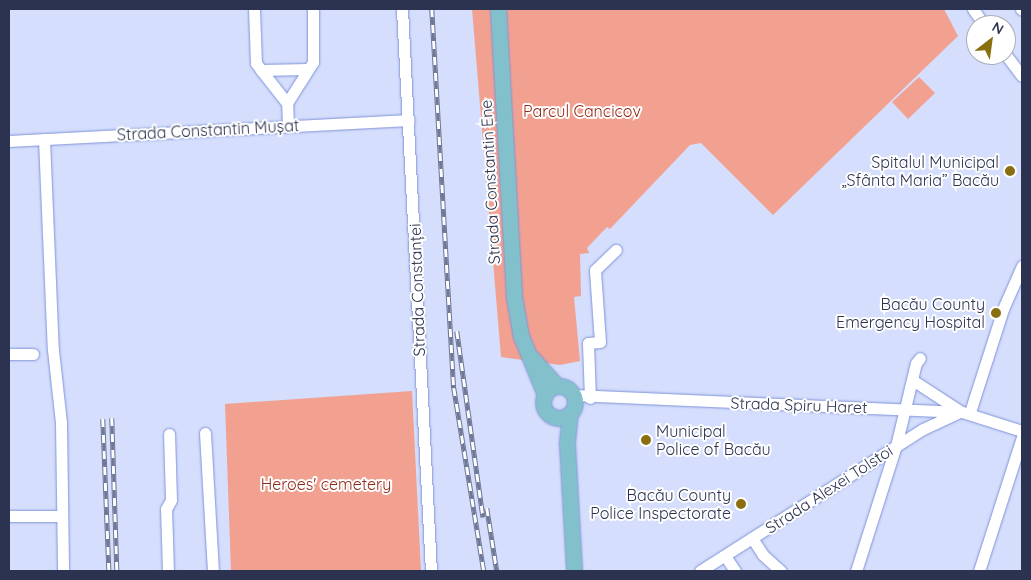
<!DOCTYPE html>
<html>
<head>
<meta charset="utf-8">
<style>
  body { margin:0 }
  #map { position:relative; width:1031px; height:580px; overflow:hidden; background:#d5defc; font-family:Quicksand,sans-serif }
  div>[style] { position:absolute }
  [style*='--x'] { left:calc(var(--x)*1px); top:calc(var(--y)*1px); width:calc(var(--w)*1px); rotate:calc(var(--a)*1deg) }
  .green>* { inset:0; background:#f2a191 }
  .roads { filter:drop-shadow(0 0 1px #7f93d9) drop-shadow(0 0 1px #7f93d9) }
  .minor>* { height:11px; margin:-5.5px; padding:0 5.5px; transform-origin:5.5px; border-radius:5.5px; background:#fff }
  .major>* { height:15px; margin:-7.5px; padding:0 7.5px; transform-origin:7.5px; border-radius:7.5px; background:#82c1cb }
  .major>.ring { margin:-7.5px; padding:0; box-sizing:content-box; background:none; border:15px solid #82c1cb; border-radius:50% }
  .rail>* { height:4.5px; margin-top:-2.25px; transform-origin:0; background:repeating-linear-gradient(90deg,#fff 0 8px,#6f7895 0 16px); box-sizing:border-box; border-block:1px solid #6f7895 }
  .dots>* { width:14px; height:14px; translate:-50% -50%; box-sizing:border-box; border:2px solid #fff; border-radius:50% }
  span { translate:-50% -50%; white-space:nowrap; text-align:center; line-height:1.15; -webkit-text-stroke:4px #fff; paint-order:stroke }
  .park-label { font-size:16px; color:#912919 }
  .street-label { font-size:16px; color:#2b3350 }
  .poi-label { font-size:16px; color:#2b3350 }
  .right { translate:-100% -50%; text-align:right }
  .left { translate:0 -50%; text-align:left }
  .frame { position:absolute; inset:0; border:10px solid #2b3350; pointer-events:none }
  .north { position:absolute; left:966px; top:15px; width:50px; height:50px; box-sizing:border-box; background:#fff; border:1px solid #aaadb9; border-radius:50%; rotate:30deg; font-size:14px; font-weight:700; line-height:20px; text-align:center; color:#2b3350 }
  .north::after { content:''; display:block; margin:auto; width:18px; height:22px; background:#896f10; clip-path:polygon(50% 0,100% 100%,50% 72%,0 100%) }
</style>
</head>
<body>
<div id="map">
  <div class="green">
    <i style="clip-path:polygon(472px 9px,944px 9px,958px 36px,773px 215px,701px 143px,690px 145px,610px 229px,607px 227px,587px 248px,589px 253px,580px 254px,581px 296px,574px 297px,580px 361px,560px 365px,501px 357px)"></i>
    <i style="clip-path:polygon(919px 77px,935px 93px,908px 119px,892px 102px)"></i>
    <i style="clip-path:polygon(412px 391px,421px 571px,231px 571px,225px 404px)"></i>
  </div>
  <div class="roads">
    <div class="minor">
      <i style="--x:254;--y:9;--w:54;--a:87.9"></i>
      <i style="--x:256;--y:63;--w:9;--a:54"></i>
      <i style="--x:261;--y:70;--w:47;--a:-1.2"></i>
      <i style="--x:402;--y:9;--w:563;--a:87.05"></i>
      <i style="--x:973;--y:9;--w:19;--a:55"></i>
      <i style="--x:1021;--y:9;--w:1;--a:45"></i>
      <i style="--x:1006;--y:55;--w:26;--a:53"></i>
      <i style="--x:261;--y:70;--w:42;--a:51.8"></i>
      <i style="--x:288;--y:126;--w:23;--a:-92"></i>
      <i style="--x:287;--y:103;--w:49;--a:-57.6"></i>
      <i style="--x:313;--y:62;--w:53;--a:-90"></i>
      <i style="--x:44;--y:139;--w:211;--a:87.6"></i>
      <i style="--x:53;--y:350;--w:73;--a:83.7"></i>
      <i style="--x:61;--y:423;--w:148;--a:89.2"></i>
      <i style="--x:9;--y:141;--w:400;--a:-3"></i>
      <i style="--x:9;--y:354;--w:24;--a:0"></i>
      <i style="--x:914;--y:381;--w:55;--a:33.1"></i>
      <i style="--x:574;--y:395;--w:388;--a:2.5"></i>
      <i style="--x:962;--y:412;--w:63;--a:17.6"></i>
      <i style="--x:590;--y:398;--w:55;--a:-92.1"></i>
      <i style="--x:588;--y:343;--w:12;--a:-5"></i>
      <i style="--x:600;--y:342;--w:72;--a:-94"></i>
      <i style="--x:595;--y:270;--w:29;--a:-44"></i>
      <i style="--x:970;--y:412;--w:108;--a:-72.2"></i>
      <i style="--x:1003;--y:309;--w:47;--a:-66.2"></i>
      <i style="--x:205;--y:433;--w:138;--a:86.7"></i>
      <i style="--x:9;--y:516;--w:53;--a:0"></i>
      <i style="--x:752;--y:538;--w:20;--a:57"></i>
      <i style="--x:763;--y:555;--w:24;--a:42"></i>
      <i style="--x:725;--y:556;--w:18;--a:56"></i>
      <i style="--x:168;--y:571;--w:62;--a:-91.8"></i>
      <i style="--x:166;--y:509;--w:10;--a:-61"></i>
      <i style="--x:171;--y:500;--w:66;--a:-91.7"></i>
      <i style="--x:700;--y:571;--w:264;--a:-32.5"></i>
      <i style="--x:923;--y:429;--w:38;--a:-25"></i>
      <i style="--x:856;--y:571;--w:131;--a:-72.3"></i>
      <i style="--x:896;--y:446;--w:85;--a:-76.5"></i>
      <i style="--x:916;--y:363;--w:6;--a:-51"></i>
      <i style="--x:979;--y:571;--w:141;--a:-72.2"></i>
    </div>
    <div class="major">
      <i style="--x:498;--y:9;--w:288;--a:86.8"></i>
      <i style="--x:514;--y:297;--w:40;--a:80"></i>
      <i style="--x:521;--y:336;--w:64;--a:67.9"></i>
      <i style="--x:531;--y:357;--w:39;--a:48"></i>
      <i class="ring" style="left:543px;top:386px;width:17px;height:17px"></i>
      <i style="--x:570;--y:413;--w:31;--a:96"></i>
      <i style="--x:567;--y:444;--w:127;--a:86.8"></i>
    </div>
  </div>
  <div class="rail">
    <i style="--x:432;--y:9;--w:380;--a:86.7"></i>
    <i style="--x:454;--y:388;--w:185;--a:80.7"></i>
    <i style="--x:457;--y:331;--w:188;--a:82"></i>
    <i style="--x:112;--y:418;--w:153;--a:88.1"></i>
    <i style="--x:103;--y:419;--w:152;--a:87.7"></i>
    <i style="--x:487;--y:508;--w:64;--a:81"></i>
  </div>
  <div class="dots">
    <i style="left:1010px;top:171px;background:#896f10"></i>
    <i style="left:996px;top:313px;background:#896f10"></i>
    <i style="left:646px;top:440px;background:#896f10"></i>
    <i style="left:741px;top:504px;background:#896f10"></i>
  </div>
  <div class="park-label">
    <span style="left:582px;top:111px">Parcul Cancicov</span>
    <span style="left:326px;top:484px">Heroes' cemetery</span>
  </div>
  <div class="street-label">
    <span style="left:208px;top:130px;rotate:-3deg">Strada Constantin Mușat</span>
    <span style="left:490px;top:182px;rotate:-93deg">Strada Constantin Ene</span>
    <span style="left:417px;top:290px;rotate:-92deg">Strada Constanței</span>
    <span style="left:799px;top:405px;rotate:2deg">Strada Spiru Haret</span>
    <span style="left:829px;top:489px;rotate:-33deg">Strada Alexei Tolstoi</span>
  </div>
  <div class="poi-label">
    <span class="right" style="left:999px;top:171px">Spitalul Municipal<br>„Sfânta Maria” Bacău</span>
    <span class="right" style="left:985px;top:313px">Bacău County<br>Emergency Hospital</span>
    <span class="left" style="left:656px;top:440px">Municipal<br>Police of Bacău</span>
    <span class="right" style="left:731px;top:504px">Bacău County<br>Police Inspectorate</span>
  </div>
  <div class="frame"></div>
  <div class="north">N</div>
</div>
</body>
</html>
